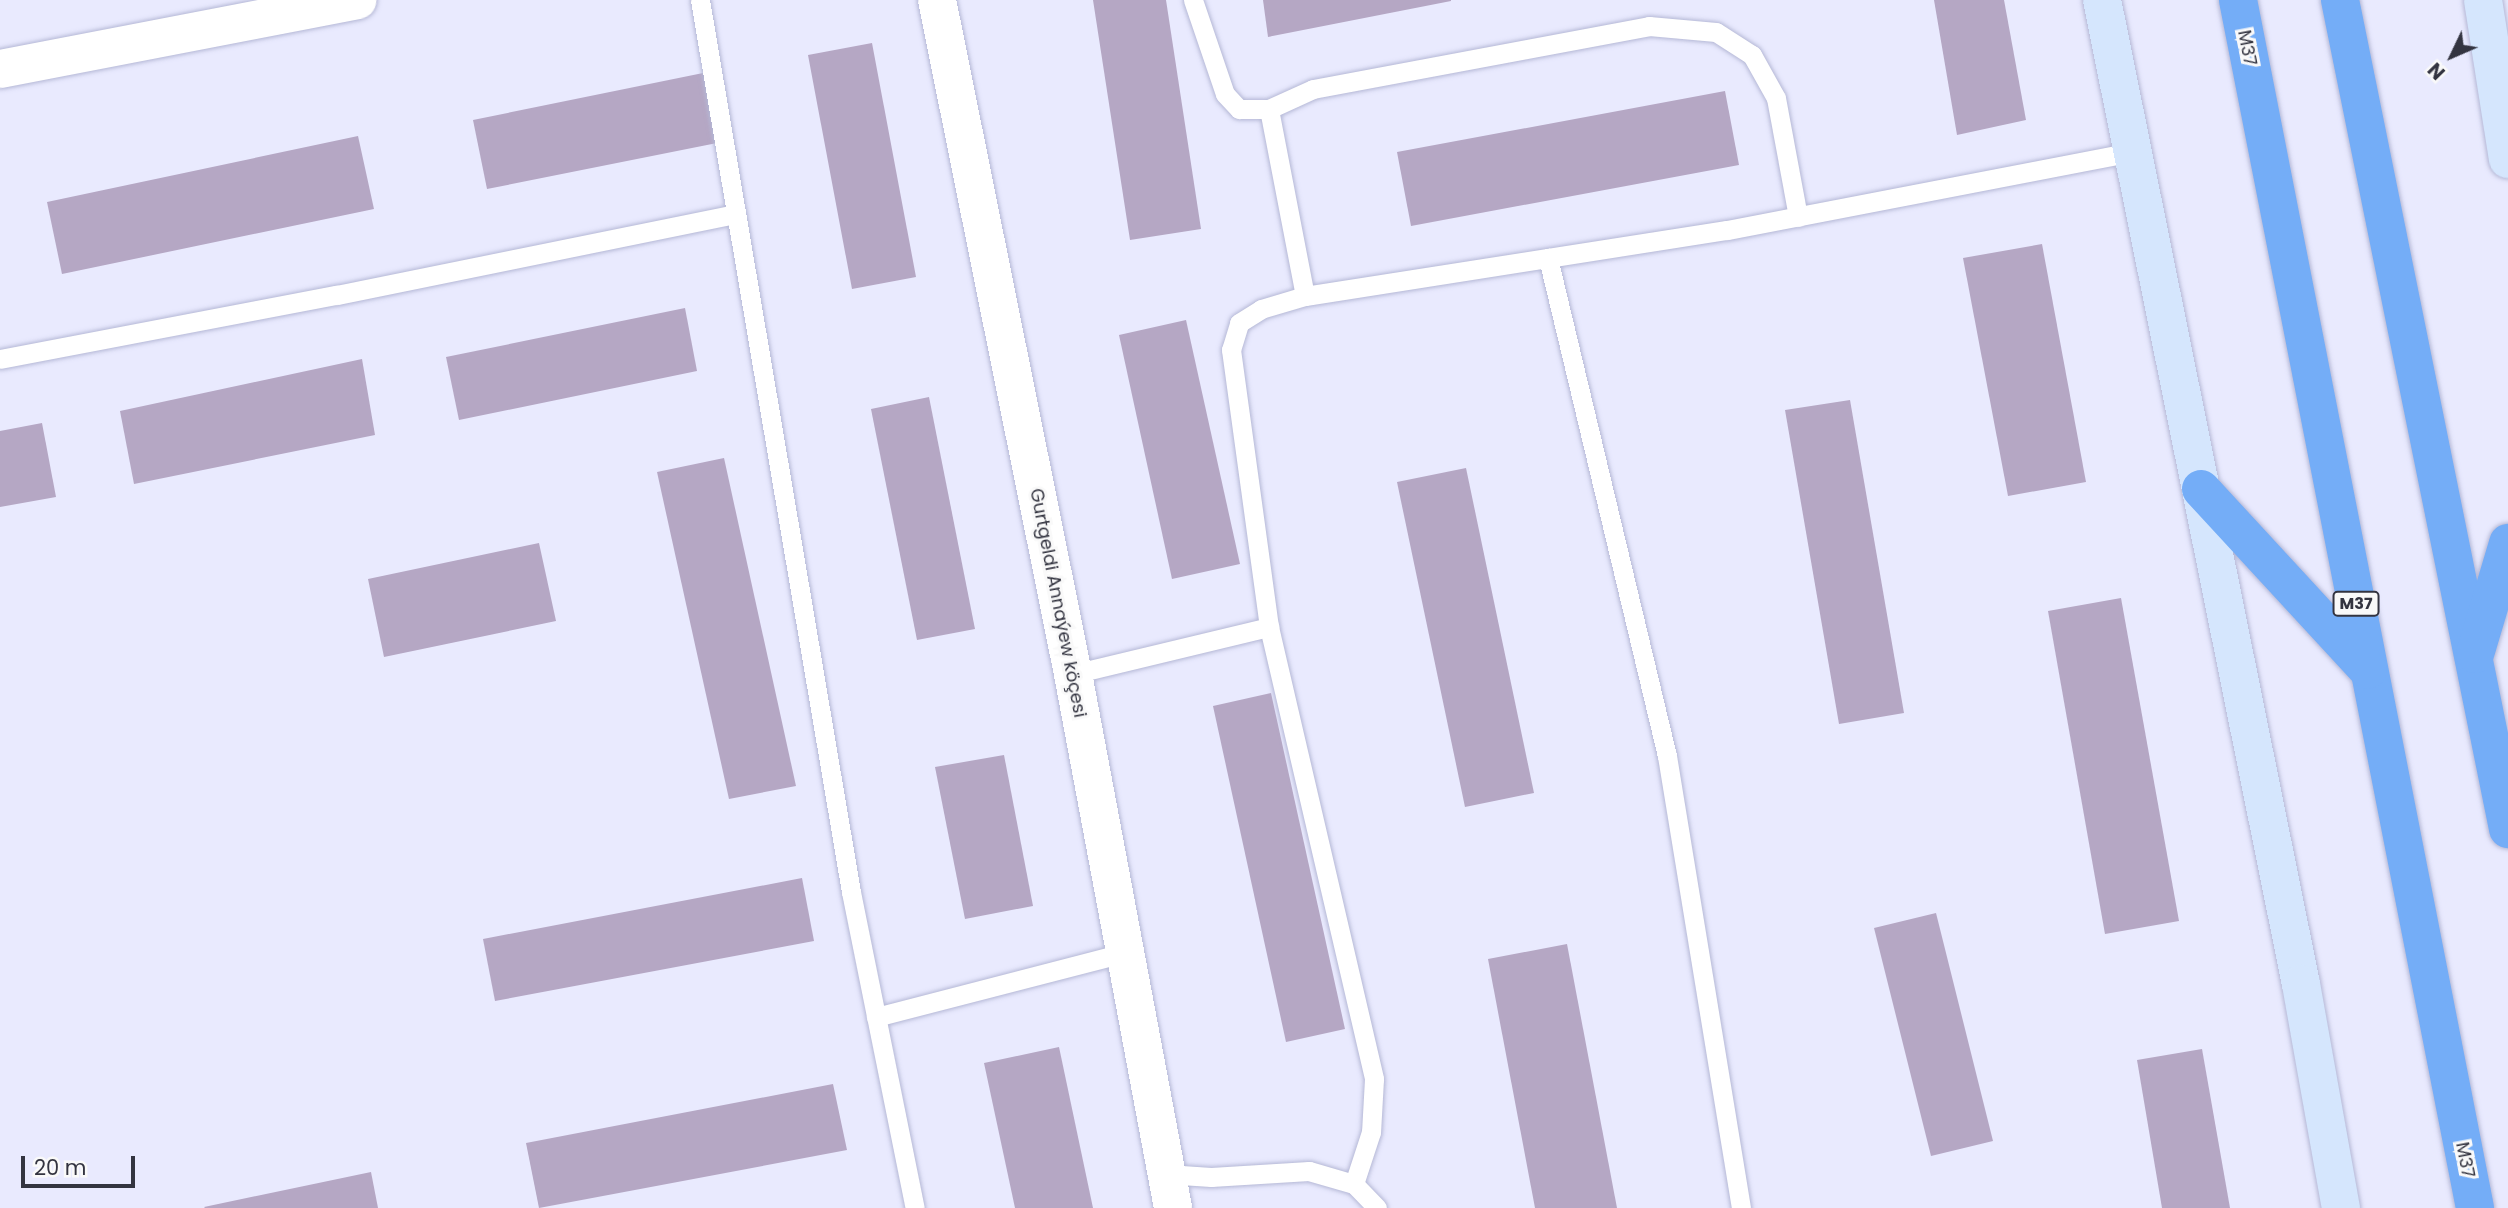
<!DOCTYPE html>
<html>
<head>
<meta charset="utf-8">
<style>
  body { margin:0 }
  #map { position:relative; width:2508px; height:1208px; overflow:hidden; background:#e9eafe; font-family:Poppins,sans-serif }
  div>[style] { position:absolute }
  [style*='--x'] { left:calc(var(--x)*1px); top:calc(var(--y)*1px); width:calc(var(--w)*1px); rotate:calc(var(--a)*1deg) }
  .building>* { inset:0; background:#b5a7c4 }
  .roads { filter:drop-shadow(0 0 2px #b5b8d6) drop-shadow(0 0 2px #b5b8d6) }
  .lane>* { height:19px; margin:-9.5px; padding:0 9.5px; transform-origin:9.5px; border-radius:9.5px; background:#fff }
  .street>* { height:38px; margin:-19px; padding:0 19px; transform-origin:19px; border-radius:19px; background:#fff }
  .secondary>* { height:38px; margin:-19px; padding:0 19px; transform-origin:19px; border-radius:19px; background:#d5e6fd }
  .highway>* { height:38px; margin:-19px; padding:0 19px; transform-origin:19px; border-radius:19px; background:#74adf7 }
  span { translate:-50% -50%; white-space:nowrap; text-align:center; line-height:1.15; -webkit-text-stroke:6px #f9f9f9; paint-order:stroke }
  .shield-label span { padding:2px 5px; background:#f9f9f9; border:2px solid; border-radius:5px; -webkit-text-stroke-width:0 }
  .shield-label { font-size:16px; color:#333440; font-weight:700 }
  .street-label { font-size:18px; color:#333440 }
  .north { position:absolute; left:2417px; top:21px; width:70px; height:70px; -webkit-text-stroke:5px #f9f9f9; paint-order:stroke; rotate:226deg; font-size:19px; font-weight:700; line-height:28px; text-align:center; color:#333440 }
  .north::after { content:''; display:block; margin:auto; width:24px; height:32px; background:#333440; clip-path:polygon(50% 0,100% 100%,50% 72%,0 100%) }
  .scale { position:absolute; left:21px; top:1156px; width:114px; height:32px; box-sizing:border-box; border:4px solid #333440; border-top:0; padding-left:9px; font-size:21px; line-height:24px; white-space:nowrap; color:#333440; -webkit-text-stroke:5px #f9f9f9; paint-order:stroke }
</style>
</head>
<body>
<div id="map">
  <div class="building">
    <i style="clip-path:polygon(1093px 0,1166px 0,1201px 229px,1130px 240px)"></i>
    <i style="clip-path:polygon(1263px 0,1451px 0,1451px 1px,1268px 37px)"></i>
    <i style="clip-path:polygon(1934px 0,2004px 0,2026px 120px,1957px 135px)"></i>
    <i style="clip-path:polygon(872px 43px,916px 277px,852px 289px,808px 55px)"></i>
    <i style="clip-path:polygon(708px 72px,722px 142px,487px 189px,473px 120px)"></i>
    <i style="clip-path:polygon(1725px 91px,1739px 165px,1411px 226px,1397px 152px)"></i>
    <i style="clip-path:polygon(358px 136px,374px 209px,62px 274px,47px 202px)"></i>
    <i style="clip-path:polygon(2042px 244px,2086px 482px,2008px 496px,1963px 258px)"></i>
    <i style="clip-path:polygon(685px 308px,697px 371px,459px 420px,446px 357px)"></i>
    <i style="clip-path:polygon(1186px 320px,1240px 564px,1172px 579px,1119px 335px)"></i>
    <i style="clip-path:polygon(362px 359px,375px 435px,134px 484px,120px 411px)"></i>
    <i style="clip-path:polygon(929px 397px,975px 629px,917px 640px,871px 409px)"></i>
    <i style="clip-path:polygon(1850px 400px,1904px 713px,1839px 724px,1785px 410px)"></i>
    <i style="clip-path:polygon(42px 423px,56px 497px,0 507px,0 431px)"></i>
    <i style="clip-path:polygon(724px 458px,796px 786px,729px 799px,657px 472px)"></i>
    <i style="clip-path:polygon(1466px 468px,1534px 793px,1465px 807px,1397px 482px)"></i>
    <i style="clip-path:polygon(539px 543px,556px 621px,384px 657px,368px 579px)"></i>
    <i style="clip-path:polygon(2121px 598px,2179px 921px,2105px 934px,2048px 611px)"></i>
    <i style="clip-path:polygon(1271px 693px,1345px 1029px,1286px 1042px,1213px 706px)"></i>
    <i style="clip-path:polygon(1004px 755px,1033px 906px,965px 919px,935px 767px)"></i>
    <i style="clip-path:polygon(802px 878px,814px 941px,495px 1001px,483px 939px)"></i>
    <i style="clip-path:polygon(1936px 913px,1993px 1141px,1931px 1156px,1874px 928px)"></i>
    <i style="clip-path:polygon(1567px 944px,1617px 1208px,1535px 1208px,1488px 959px)"></i>
    <i style="clip-path:polygon(1059px 1047px,1093px 1208px,1015px 1208px,984px 1063px)"></i>
    <i style="clip-path:polygon(2202px 1049px,2230px 1208px,2162px 1208px,2137px 1060px)"></i>
    <i style="clip-path:polygon(833px 1084px,847px 1150px,539px 1208px,526px 1143px)"></i>
    <i style="clip-path:polygon(371px 1172px,378px 1208px,205px 1208px,204px 1207px)"></i>
  </div>
  <div class="roads">
    <div class="lane">
      <i style="--x:700;--y:0;--w:905;--a:80.39"></i>
      <i style="--x:851;--y:892;--w:322;--a:78.6"></i>
      <i style="--x:1193;--y:0;--w:99;--a:71.2"></i>
      <i style="--x:1225;--y:94;--w:21;--a:47"></i>
      <i style="--x:1239;--y:109;--w:30;--a:0"></i>
      <i style="--x:1548;--y:258;--w:512;--a:76.56"></i>
      <i style="--x:1667;--y:756;--w:458;--a:80.7"></i>
      <i style="--x:1305;--y:296;--w:190;--a:-100.9"></i>
      <i style="--x:1269;--y:109;--w:48;--a:-24.4"></i>
      <i style="--x:1313;--y:89;--w:342;--a:-10.6"></i>
      <i style="--x:1649;--y:26;--w:67;--a:5.1"></i>
      <i style="--x:1716;--y:32;--w:43;--a:32.6"></i>
      <i style="--x:1752;--y:55;--w:49;--a:60.8"></i>
      <i style="--x:1776;--y:98;--w:121;--a:79.5"></i>
      <i style="--x:0;--y:359;--w:343;--a:-10.8"></i>
      <i style="--x:337;--y:295;--w:407;--a:-11.5"></i>
      <i style="--x:1269;--y:627;--w:464;--a:76.9"></i>
      <i style="--x:1374;--y:1079;--w:53;--a:93.2"></i>
      <i style="--x:1371;--y:1132;--w:55;--a:108.1"></i>
      <i style="--x:1073;--y:674;--w:202;--a:-13.5"></i>
      <i style="--x:1269;--y:627;--w:280;--a:-97.8"></i>
      <i style="--x:1231;--y:350;--w:28;--a:-73"></i>
      <i style="--x:1239;--y:323;--w:26;--a:-32"></i>
      <i style="--x:1261;--y:309;--w:46;--a:-16.5"></i>
      <i style="--x:1305;--y:296;--w:427;--a:-8.9"></i>
      <i style="--x:1727;--y:230;--w:413;--a:-10.9"></i>
      <i style="--x:876;--y:1017;--w:255;--a:-14.5"></i>
      <i style="--x:1166;--y:1174;--w:45;--a:3.8"></i>
      <i style="--x:1211;--y:1177;--w:98;--a:-3.5"></i>
      <i style="--x:1309;--y:1171;--w:47;--a:16.1"></i>
      <i style="--x:1354;--y:1184;--w:33;--a:46"></i>
    </div>
    <div class="street">
      <i style="--x:937;--y:0;--w:688;--a:78.59"></i>
      <i style="--x:1073;--y:674;--w:543;--a:79.39"></i>
      <i style="--x:0;--y:69;--w:364;--a:-10.9"></i>
    </div>
    <div class="secondary">
      <i style="--x:2102;--y:0;--w:1004;--a:78.57"></i>
      <i style="--x:2301;--y:984;--w:228;--a:79.9"></i>
      <i style="--x:2483;--y:0;--w:161;--a:81.1"></i>
    </div>
    <div class="highway">
      <i style="--x:2238;--y:0;--w:1231;--a:78.9"></i>
      <i style="--x:2340;--y:0;--w:846;--a:78.54"></i>
      <i style="--x:2201;--y:489;--w:246;--a:47.3"></i>
      <i style="--x:2475;--y:654;--w:116;--a:-73.4"></i>
    </div>
  </div>
  <div class="shield-label">
    <span style="left:2356px;top:604px">M37</span>
  </div>
  <div class="street-label">
    <span style="left:2247px;top:48px;rotate:79deg">M37</span>
    <span style="left:1058px;top:603px;rotate:79deg">Gurtgeldi Annaýew köçesi</span>
    <span style="left:2465px;top:1160px;rotate:79deg">M37</span>
  </div>
  <div class="north">N</div>
  <div class="scale">20 m</div>
</div>
</body>
</html>
